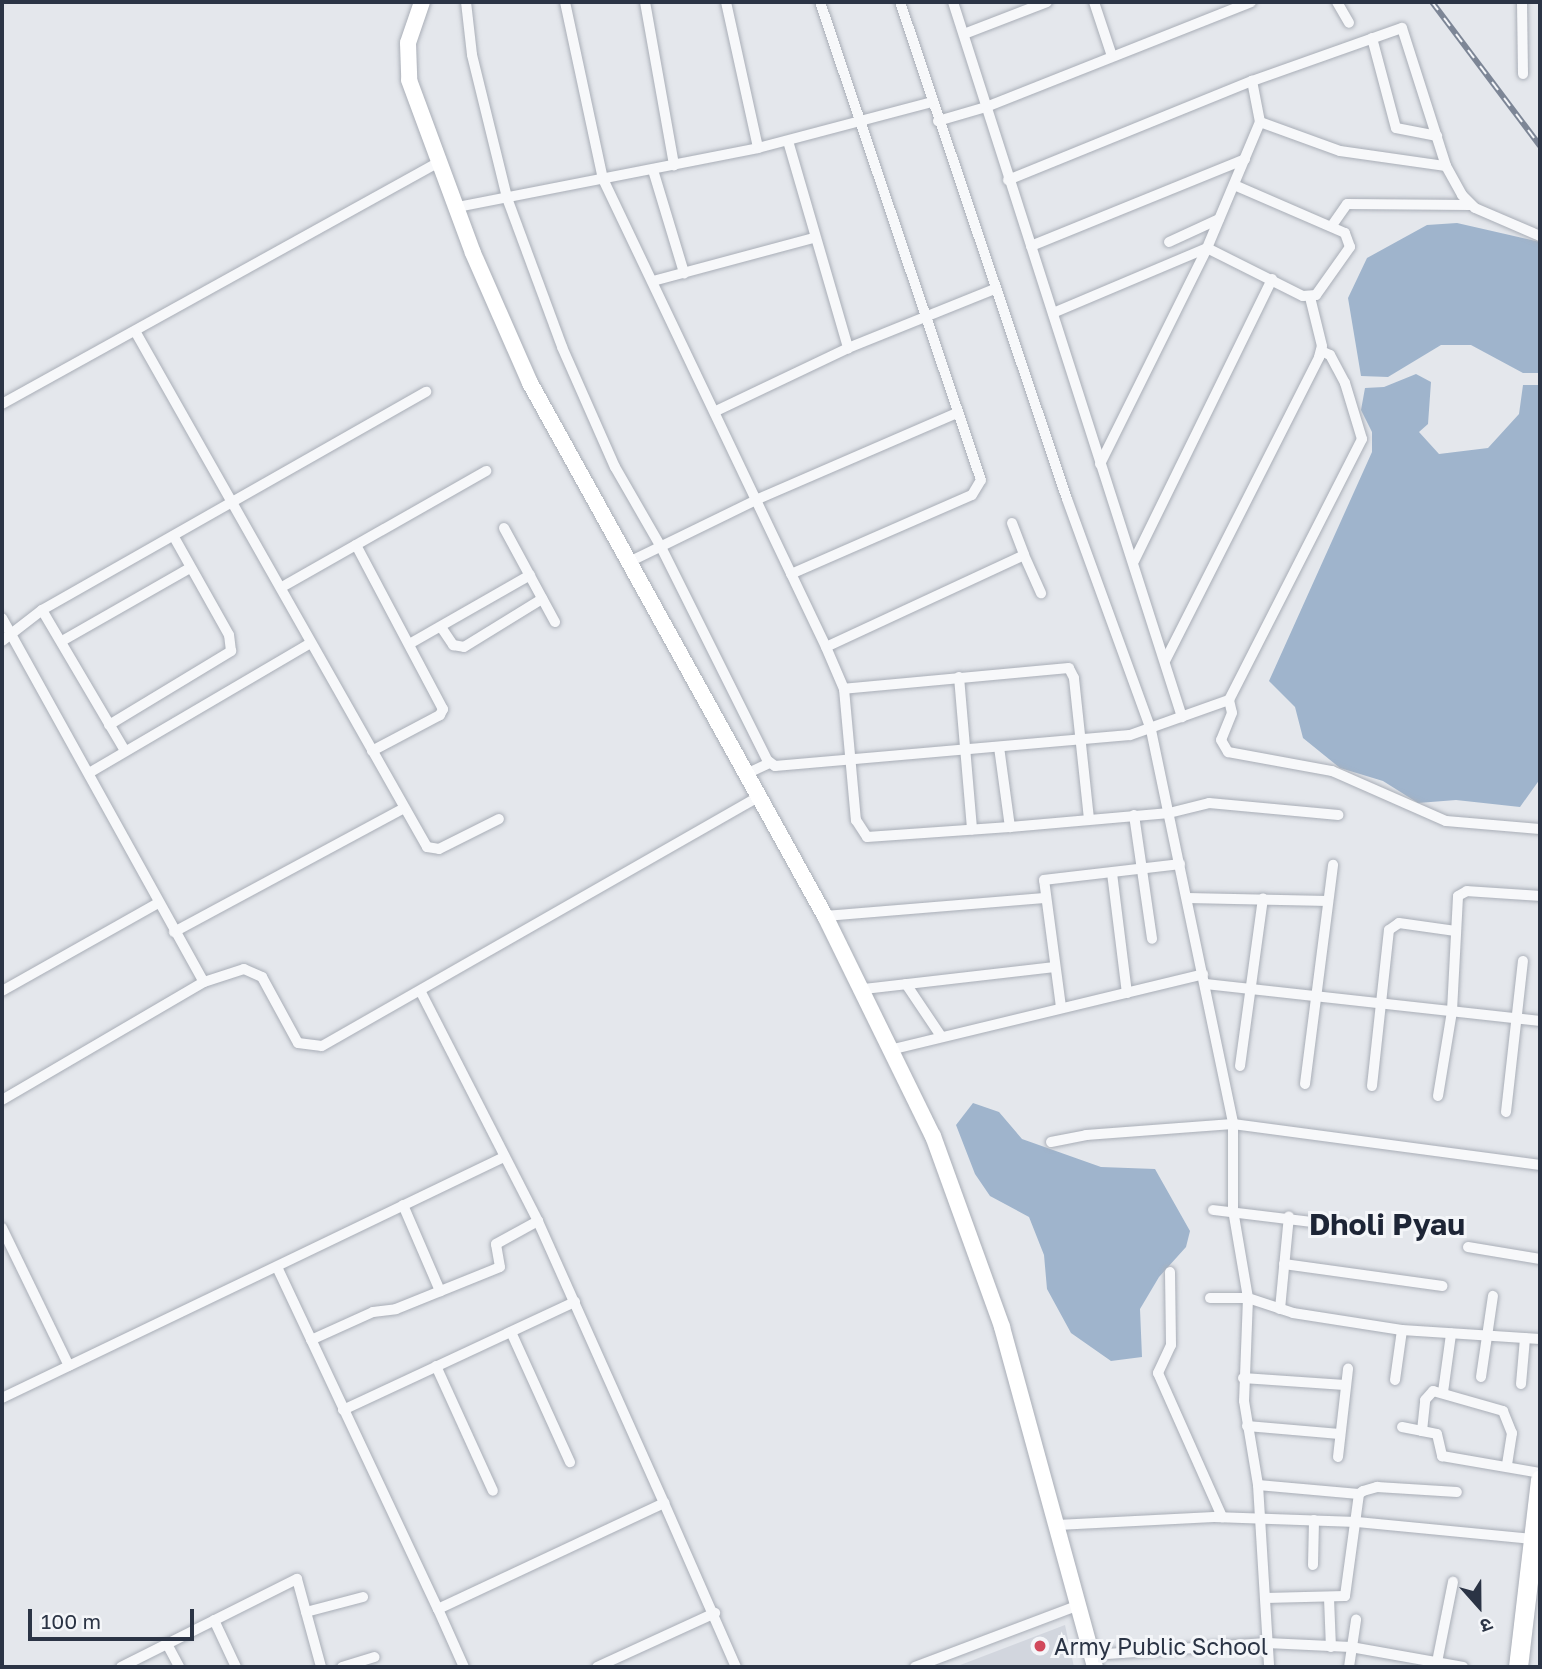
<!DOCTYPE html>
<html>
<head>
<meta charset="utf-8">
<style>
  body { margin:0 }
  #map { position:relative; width:1542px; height:1669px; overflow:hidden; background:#e4e7ec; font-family:"Golos Text","Noto Sans Devanagari",sans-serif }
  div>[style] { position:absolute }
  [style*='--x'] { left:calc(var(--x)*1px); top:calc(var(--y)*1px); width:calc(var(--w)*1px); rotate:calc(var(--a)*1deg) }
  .built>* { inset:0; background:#d2d6de }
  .water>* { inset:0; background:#9fb4cc }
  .roads { filter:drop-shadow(0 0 2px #a9aeb7) drop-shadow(0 0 2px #a9aeb7) }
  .street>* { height:10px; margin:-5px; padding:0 5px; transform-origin:5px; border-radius:5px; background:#f7f8fa }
  .secondary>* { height:16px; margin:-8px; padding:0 8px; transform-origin:8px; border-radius:8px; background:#fff }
  .highway>* { height:19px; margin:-9.5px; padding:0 9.5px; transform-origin:9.5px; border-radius:9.5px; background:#fff }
  .rail>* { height:6px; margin-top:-3px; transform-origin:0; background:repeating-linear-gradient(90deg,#f4f6f9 0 10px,#7d8696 0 20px); box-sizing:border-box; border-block:2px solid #7d8696 }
  .dots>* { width:19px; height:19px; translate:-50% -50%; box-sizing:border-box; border:4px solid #f4f6f9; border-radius:50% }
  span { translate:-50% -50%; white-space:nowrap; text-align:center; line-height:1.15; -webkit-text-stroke:6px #f4f6f9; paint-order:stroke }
  .poi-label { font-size:23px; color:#2b3445 }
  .left { translate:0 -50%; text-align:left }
  .district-label { font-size:30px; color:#1d2536; font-weight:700 }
  .frame { position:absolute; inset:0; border:4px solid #2b3445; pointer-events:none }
  .north { position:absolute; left:1444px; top:1571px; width:70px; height:70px; -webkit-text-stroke:5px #f4f6f9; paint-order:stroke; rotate:159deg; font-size:19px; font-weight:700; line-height:28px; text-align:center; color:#2b3445 }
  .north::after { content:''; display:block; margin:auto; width:24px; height:32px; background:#2b3445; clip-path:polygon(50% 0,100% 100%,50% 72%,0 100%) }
  .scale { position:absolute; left:28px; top:1609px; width:166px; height:32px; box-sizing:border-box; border:4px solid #2b3445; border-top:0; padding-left:9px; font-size:21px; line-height:24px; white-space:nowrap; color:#2b3445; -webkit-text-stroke:5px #f4f6f9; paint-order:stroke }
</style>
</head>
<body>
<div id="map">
  <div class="built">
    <i style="clip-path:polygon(1065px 1625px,1074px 1667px,955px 1667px)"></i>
  </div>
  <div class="water">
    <i style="clip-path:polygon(1457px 223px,1540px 242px,1540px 373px,1523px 373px,1471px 345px,1441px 345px,1388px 377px,1361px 376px,1348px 298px,1367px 258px,1427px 225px)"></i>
    <i style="clip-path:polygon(1416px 374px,1431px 382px,1428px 424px,1419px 432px,1439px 454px,1488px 448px,1519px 414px,1523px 385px,1540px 385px,1540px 779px,1520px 807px,1456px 800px,1418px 803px,1383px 781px,1340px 768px,1303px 738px,1295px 707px,1269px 681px,1372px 452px,1372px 432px,1361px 410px,1365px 388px,1384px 387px)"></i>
    <i style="clip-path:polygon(973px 1103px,999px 1112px,1022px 1139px,1101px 1167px,1155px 1169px,1190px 1231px,1186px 1247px,1159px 1277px,1140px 1309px,1142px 1357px,1111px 1361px,1071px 1333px,1047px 1289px,1044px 1255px,1029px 1217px,990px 1196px,975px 1174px,956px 1125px)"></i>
  </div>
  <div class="roads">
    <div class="street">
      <i style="--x:466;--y:2;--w:53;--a:83.5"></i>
      <i style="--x:472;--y:55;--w:147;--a:76.2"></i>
      <i style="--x:507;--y:198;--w:159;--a:69.7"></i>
      <i style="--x:562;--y:347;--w:131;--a:66.2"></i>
      <i style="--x:615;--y:467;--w:92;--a:60.1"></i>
      <i style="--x:661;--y:547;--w:238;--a:63.5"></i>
      <i style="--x:767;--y:760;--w:10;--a:37"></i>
      <i style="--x:775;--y:766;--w:356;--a:-5"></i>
      <i style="--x:1130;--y:735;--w:105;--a:-19.5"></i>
      <i style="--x:1229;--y:700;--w:293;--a:-63"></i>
      <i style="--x:1362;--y:439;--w:59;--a:-106.9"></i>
      <i style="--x:1345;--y:383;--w:32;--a:-118"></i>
      <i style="--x:1330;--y:355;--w:10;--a:-156"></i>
      <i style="--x:565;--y:2;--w:181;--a:77.9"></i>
      <i style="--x:603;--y:179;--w:518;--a:64.52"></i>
      <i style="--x:645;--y:2;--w:166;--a:79.9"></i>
      <i style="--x:726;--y:2;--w:149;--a:77.6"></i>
      <i style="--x:900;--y:2;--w:524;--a:71.43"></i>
      <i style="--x:1067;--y:499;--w:246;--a:70"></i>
      <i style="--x:1151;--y:730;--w:402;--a:78.2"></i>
      <i style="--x:1233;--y:1124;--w:86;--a:90"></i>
      <i style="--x:1233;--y:1210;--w:89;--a:80.3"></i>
      <i style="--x:1248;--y:1298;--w:103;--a:92.2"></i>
      <i style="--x:1244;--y:1401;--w:85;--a:80.5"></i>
      <i style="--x:1258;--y:1485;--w:182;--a:86.5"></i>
      <i style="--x:953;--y:2;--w:751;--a:72.24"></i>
      <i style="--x:1094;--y:2;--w:57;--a:71.6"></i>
      <i style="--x:1337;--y:2;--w:24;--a:60"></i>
      <i style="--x:1522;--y:2;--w:72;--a:89.2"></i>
      <i style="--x:964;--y:34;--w:89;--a:-21.1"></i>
      <i style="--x:1372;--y:38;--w:93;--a:75.1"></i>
      <i style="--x:1396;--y:128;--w:42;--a:11"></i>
      <i style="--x:938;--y:121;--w:50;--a:-16.3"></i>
      <i style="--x:986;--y:107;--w:285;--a:-21.6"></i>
      <i style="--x:1260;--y:122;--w:85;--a:19.9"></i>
      <i style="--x:1340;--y:151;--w:107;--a:8.1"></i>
      <i style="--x:788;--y:141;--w:216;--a:73.8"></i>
      <i style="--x:653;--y:170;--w:108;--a:73.2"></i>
      <i style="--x:1008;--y:180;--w:263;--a:-22.1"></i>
      <i style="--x:1252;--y:81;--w:159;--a:-19.5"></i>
      <i style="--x:1402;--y:28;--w:145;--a:72.3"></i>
      <i style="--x:1446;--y:166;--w:33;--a:61"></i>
      <i style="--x:1462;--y:195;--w:18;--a:45"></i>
      <i style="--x:1475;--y:208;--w:71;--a:23.3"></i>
      <i style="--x:458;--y:207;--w:306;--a:-11.1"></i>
      <i style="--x:758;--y:148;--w:180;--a:-14.8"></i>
      <i style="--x:1333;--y:224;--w:24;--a:-55"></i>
      <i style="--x:1347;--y:204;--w:123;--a:0.5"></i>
      <i style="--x:1169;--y:242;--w:55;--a:-24.7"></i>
      <i style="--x:1031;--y:246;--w:231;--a:-22.1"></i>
      <i style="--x:653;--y:281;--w:167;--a:-15"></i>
      <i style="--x:1053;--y:313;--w:167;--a:-22.9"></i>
      <i style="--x:1207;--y:248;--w:107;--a:26.6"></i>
      <i style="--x:1303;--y:296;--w:13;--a:-4"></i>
      <i style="--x:1316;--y:295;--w:59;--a:-54.7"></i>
      <i style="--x:1350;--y:247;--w:15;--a:-110"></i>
      <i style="--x:1345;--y:233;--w:121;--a:-156.6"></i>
      <i style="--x:135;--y:331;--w:593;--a:60.49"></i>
      <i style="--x:427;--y:847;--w:12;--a:9"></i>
      <i style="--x:439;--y:849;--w:67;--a:-26.6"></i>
      <i style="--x:2;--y:404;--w:502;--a:-28.97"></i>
      <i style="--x:716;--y:411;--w:146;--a:-25.5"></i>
      <i style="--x:848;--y:348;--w:158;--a:-21.9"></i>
      <i style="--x:1100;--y:464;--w:241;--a:-63.6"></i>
      <i style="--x:1207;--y:248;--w:137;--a:-67.2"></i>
      <i style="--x:1260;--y:122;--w:42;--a:-101"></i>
      <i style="--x:1012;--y:523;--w:34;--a:69"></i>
      <i style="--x:504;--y:528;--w:107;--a:61.5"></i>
      <i style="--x:356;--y:545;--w:186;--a:62.1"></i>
      <i style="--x:443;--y:709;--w:7;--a:117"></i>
      <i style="--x:440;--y:715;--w:77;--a:152.1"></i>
      <i style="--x:1134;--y:561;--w:314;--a:-63.9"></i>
      <i style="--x:629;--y:562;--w:144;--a:-26"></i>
      <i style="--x:758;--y:499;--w:217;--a:-23.4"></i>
      <i style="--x:791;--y:574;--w:197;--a:-23.6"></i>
      <i style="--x:972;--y:495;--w:17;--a:-59"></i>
      <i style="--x:981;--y:480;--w:504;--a:-108.61"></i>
      <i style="--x:282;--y:587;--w:235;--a:-29.6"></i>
      <i style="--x:42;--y:610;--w:164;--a:59.5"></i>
      <i style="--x:2;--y:618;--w:416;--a:61"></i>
      <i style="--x:441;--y:627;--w:22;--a:56"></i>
      <i style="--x:453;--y:645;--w:11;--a:10"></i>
      <i style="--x:464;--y:647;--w:92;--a:-31.6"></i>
      <i style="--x:2;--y:641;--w:51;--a:-37.8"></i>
      <i style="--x:42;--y:610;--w:442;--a:-29.6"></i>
      <i style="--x:62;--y:641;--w:147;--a:-29.7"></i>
      <i style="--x:411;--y:643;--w:137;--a:-29.7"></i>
      <i style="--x:1165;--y:661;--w:341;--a:-63.1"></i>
      <i style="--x:1319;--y:357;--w:11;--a:-75"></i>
      <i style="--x:1322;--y:346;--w:50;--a:-103.8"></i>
      <i style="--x:959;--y:677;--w:153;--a:85.1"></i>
      <i style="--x:844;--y:689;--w:46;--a:-113.2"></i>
      <i style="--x:826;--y:647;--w:218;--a:-24.9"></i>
      <i style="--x:1024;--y:555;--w:42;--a:65.9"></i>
      <i style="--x:1229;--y:700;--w:13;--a:77"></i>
      <i style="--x:1232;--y:713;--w:29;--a:112"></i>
      <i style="--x:1221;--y:740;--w:14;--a:60"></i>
      <i style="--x:1228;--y:752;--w:106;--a:10.4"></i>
      <i style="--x:1332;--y:771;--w:124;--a:23.7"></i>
      <i style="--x:1446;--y:821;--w:94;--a:4.9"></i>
      <i style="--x:109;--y:725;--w:143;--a:-31.2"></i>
      <i style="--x:231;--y:651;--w:16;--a:-97"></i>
      <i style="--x:229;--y:635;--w:112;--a:-119.3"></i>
      <i style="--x:999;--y:747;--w:81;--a:82.2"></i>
      <i style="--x:89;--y:773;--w:257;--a:-30.4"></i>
      <i style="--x:746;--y:774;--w:26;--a:-25"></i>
      <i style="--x:1134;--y:815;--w:125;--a:81.7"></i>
      <i style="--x:1089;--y:819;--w:142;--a:-96.1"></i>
      <i style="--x:1074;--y:678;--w:11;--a:-117"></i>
      <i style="--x:1069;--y:668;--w:226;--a:174.7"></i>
      <i style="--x:844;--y:689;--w:132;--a:84.8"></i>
      <i style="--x:856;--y:820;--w:20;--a:57"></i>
      <i style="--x:867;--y:837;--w:143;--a:-4"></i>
      <i style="--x:1010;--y:827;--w:160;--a:-5"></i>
      <i style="--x:1169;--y:813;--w:41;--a:-14"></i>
      <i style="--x:1209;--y:803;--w:130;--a:5.3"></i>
      <i style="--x:1112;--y:873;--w:121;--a:82.9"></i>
      <i style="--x:1187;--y:898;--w:141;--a:1.2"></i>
      <i style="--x:825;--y:916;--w:220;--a:-4.7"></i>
      <i style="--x:174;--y:932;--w:261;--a:-28.3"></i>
      <i style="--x:906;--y:984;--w:63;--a:56.1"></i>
      <i style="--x:1206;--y:984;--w:336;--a:6.3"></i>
      <i style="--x:864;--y:989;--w:192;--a:-6.6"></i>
      <i style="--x:2;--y:991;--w:179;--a:-29.4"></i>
      <i style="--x:1061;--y:1007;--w:128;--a:-97.6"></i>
      <i style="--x:1044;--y:880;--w:137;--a:-6.7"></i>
      <i style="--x:894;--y:1049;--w:318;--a:-13.6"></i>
      <i style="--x:1240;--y:1066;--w:169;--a:-82.2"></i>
      <i style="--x:1305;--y:1084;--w:221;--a:-82.7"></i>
      <i style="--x:1372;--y:1086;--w:157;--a:-83.8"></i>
      <i style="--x:1389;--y:930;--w:12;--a:-35"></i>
      <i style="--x:1399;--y:923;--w:57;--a:8.1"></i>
      <i style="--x:1438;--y:1096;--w:86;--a:-80.6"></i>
      <i style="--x:1452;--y:1011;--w:115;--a:-87"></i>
      <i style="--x:1458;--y:896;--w:10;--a:-29"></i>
      <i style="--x:1467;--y:891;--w:73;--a:3.9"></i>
      <i style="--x:2;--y:1100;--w:234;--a:-30.3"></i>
      <i style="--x:204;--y:982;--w:42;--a:-18"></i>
      <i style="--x:244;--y:969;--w:20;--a:24"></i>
      <i style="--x:262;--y:977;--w:75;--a:61.4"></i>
      <i style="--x:298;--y:1043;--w:24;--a:7"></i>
      <i style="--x:322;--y:1046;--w:502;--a:-29.73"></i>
      <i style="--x:1506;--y:1112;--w:152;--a:-83.6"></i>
      <i style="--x:1051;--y:1142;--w:36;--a:-11"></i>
      <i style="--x:1086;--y:1135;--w:147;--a:-4.3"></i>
      <i style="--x:1233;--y:1124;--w:310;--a:7.6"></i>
      <i style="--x:403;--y:1205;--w:94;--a:66.7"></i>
      <i style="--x:1213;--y:1210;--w:134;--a:6.9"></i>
      <i style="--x:2;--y:1228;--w:153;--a:64.1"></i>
      <i style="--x:1468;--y:1247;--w:73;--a:9.5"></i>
      <i style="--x:1284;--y:1264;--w:160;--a:7.9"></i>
      <i style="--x:277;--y:1267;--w:378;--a:64.8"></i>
      <i style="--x:438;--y:1609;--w:250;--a:-25.1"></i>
      <i style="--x:664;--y:1503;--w:309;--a:-114.1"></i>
      <i style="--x:538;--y:1221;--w:257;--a:-117.1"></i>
      <i style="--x:1170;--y:1272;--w:73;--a:89.2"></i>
      <i style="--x:1171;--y:1345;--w:31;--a:115"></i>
      <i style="--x:1158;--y:1373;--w:158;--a:66"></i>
      <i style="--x:1210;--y:1298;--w:38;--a:0"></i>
      <i style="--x:1248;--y:1298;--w:47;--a:18.4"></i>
      <i style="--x:1293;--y:1313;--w:110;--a:8.9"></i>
      <i style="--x:1402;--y:1330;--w:138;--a:3.7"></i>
      <i style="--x:1280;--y:1309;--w:93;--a:-84.5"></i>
      <i style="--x:511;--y:1332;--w:143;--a:65.6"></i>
      <i style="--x:311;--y:1340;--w:68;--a:-24.3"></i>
      <i style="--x:373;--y:1312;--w:23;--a:-7"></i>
      <i style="--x:396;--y:1309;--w:112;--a:-22"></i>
      <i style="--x:500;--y:1267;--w:23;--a:-100"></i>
      <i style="--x:496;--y:1244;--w:48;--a:-28.7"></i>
      <i style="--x:436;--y:1366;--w:137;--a:65.5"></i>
      <i style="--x:1481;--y:1377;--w:82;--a:-81.6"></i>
      <i style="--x:1243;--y:1378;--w:102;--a:3.9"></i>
      <i style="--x:1395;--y:1380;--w:50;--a:-82"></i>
      <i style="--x:1521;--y:1384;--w:46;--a:-85"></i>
      <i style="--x:1443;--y:1392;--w:59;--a:-82.1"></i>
      <i style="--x:2;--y:1398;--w:557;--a:-25.64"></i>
      <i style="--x:343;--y:1410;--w:256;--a:-25"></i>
      <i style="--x:1247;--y:1426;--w:93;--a:4.9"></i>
      <i style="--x:1402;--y:1427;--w:20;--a:11"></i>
      <i style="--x:1422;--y:1431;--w:31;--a:-84"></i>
      <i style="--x:1425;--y:1400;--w:12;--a:-48"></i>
      <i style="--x:1433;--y:1391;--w:73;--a:15.9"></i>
      <i style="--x:1503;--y:1411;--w:24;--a:68"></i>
      <i style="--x:1512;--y:1433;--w:33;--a:99"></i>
      <i style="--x:1422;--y:1431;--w:15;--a:11"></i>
      <i style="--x:1437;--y:1434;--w:23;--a:77"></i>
      <i style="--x:1442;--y:1456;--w:99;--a:9.8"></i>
      <i style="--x:1338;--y:1457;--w:89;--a:-83.5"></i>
      <i style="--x:1258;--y:1485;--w:101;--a:5.1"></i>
      <i style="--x:664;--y:1503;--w:179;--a:66.3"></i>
      <i style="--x:1057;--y:1525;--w:157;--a:-2.9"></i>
      <i style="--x:1214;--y:1517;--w:143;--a:2"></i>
      <i style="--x:1357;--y:1522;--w:179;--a:5.5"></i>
      <i style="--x:1313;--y:1565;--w:45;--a:-88.7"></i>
      <i style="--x:1265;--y:1598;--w:80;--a:-1.4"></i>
      <i style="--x:1345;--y:1596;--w:103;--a:-82.2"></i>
      <i style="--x:1359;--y:1494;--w:5;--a:-37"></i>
      <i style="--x:1363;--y:1491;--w:15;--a:-16"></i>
      <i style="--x:1377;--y:1487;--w:80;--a:3.6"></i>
      <i style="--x:1329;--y:1598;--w:49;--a:87.7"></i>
      <i style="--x:438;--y:1609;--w:64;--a:65.9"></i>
      <i style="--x:306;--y:1612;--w:59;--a:-14.7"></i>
      <i style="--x:214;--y:1620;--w:52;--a:64.9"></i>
      <i style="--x:167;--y:1644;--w:26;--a:62"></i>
      <i style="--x:1092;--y:1655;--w:175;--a:-3.9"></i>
      <i style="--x:1267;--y:1643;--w:84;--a:2.7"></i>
      <i style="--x:1351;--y:1647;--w:114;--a:10.1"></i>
      <i style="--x:121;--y:1667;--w:197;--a:-26.6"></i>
      <i style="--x:297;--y:1579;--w:91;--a:74.7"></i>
      <i style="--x:342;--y:1667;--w:34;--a:-17"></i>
      <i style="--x:597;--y:1667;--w:130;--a:-24.6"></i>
      <i style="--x:915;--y:1667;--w:175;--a:-20.7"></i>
      <i style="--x:1349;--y:1667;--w:48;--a:-81.5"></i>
      <i style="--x:1436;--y:1667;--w:87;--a:-78.7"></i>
    </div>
    <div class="secondary">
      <i style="--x:422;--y:2;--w:43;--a:108.9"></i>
      <i style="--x:408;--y:43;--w:37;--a:88"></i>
      <i style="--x:409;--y:80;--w:184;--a:69.7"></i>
      <i style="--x:473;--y:253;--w:142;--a:66.3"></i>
      <i style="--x:530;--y:383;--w:609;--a:61.04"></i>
      <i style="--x:825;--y:916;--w:245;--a:63.9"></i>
      <i style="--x:933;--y:1136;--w:203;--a:70.1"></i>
      <i style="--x:1002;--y:1327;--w:352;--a:74.7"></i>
    </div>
    <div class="highway">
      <i style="--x:1518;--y:1667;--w:189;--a:-83.3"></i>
    </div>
  </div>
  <div class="rail">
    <i style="--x:1432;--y:2;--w:180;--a:53.1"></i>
  </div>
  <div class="dots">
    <i style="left:1040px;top:1646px;background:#d1495b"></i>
  </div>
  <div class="poi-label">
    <span class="left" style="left:1054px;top:1646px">Army Public School</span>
  </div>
  <div class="district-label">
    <span style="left:1387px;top:1224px">Dholi Pyau</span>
  </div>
  <div class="frame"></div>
  <div class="north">उ</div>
  <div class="scale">100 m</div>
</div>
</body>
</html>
